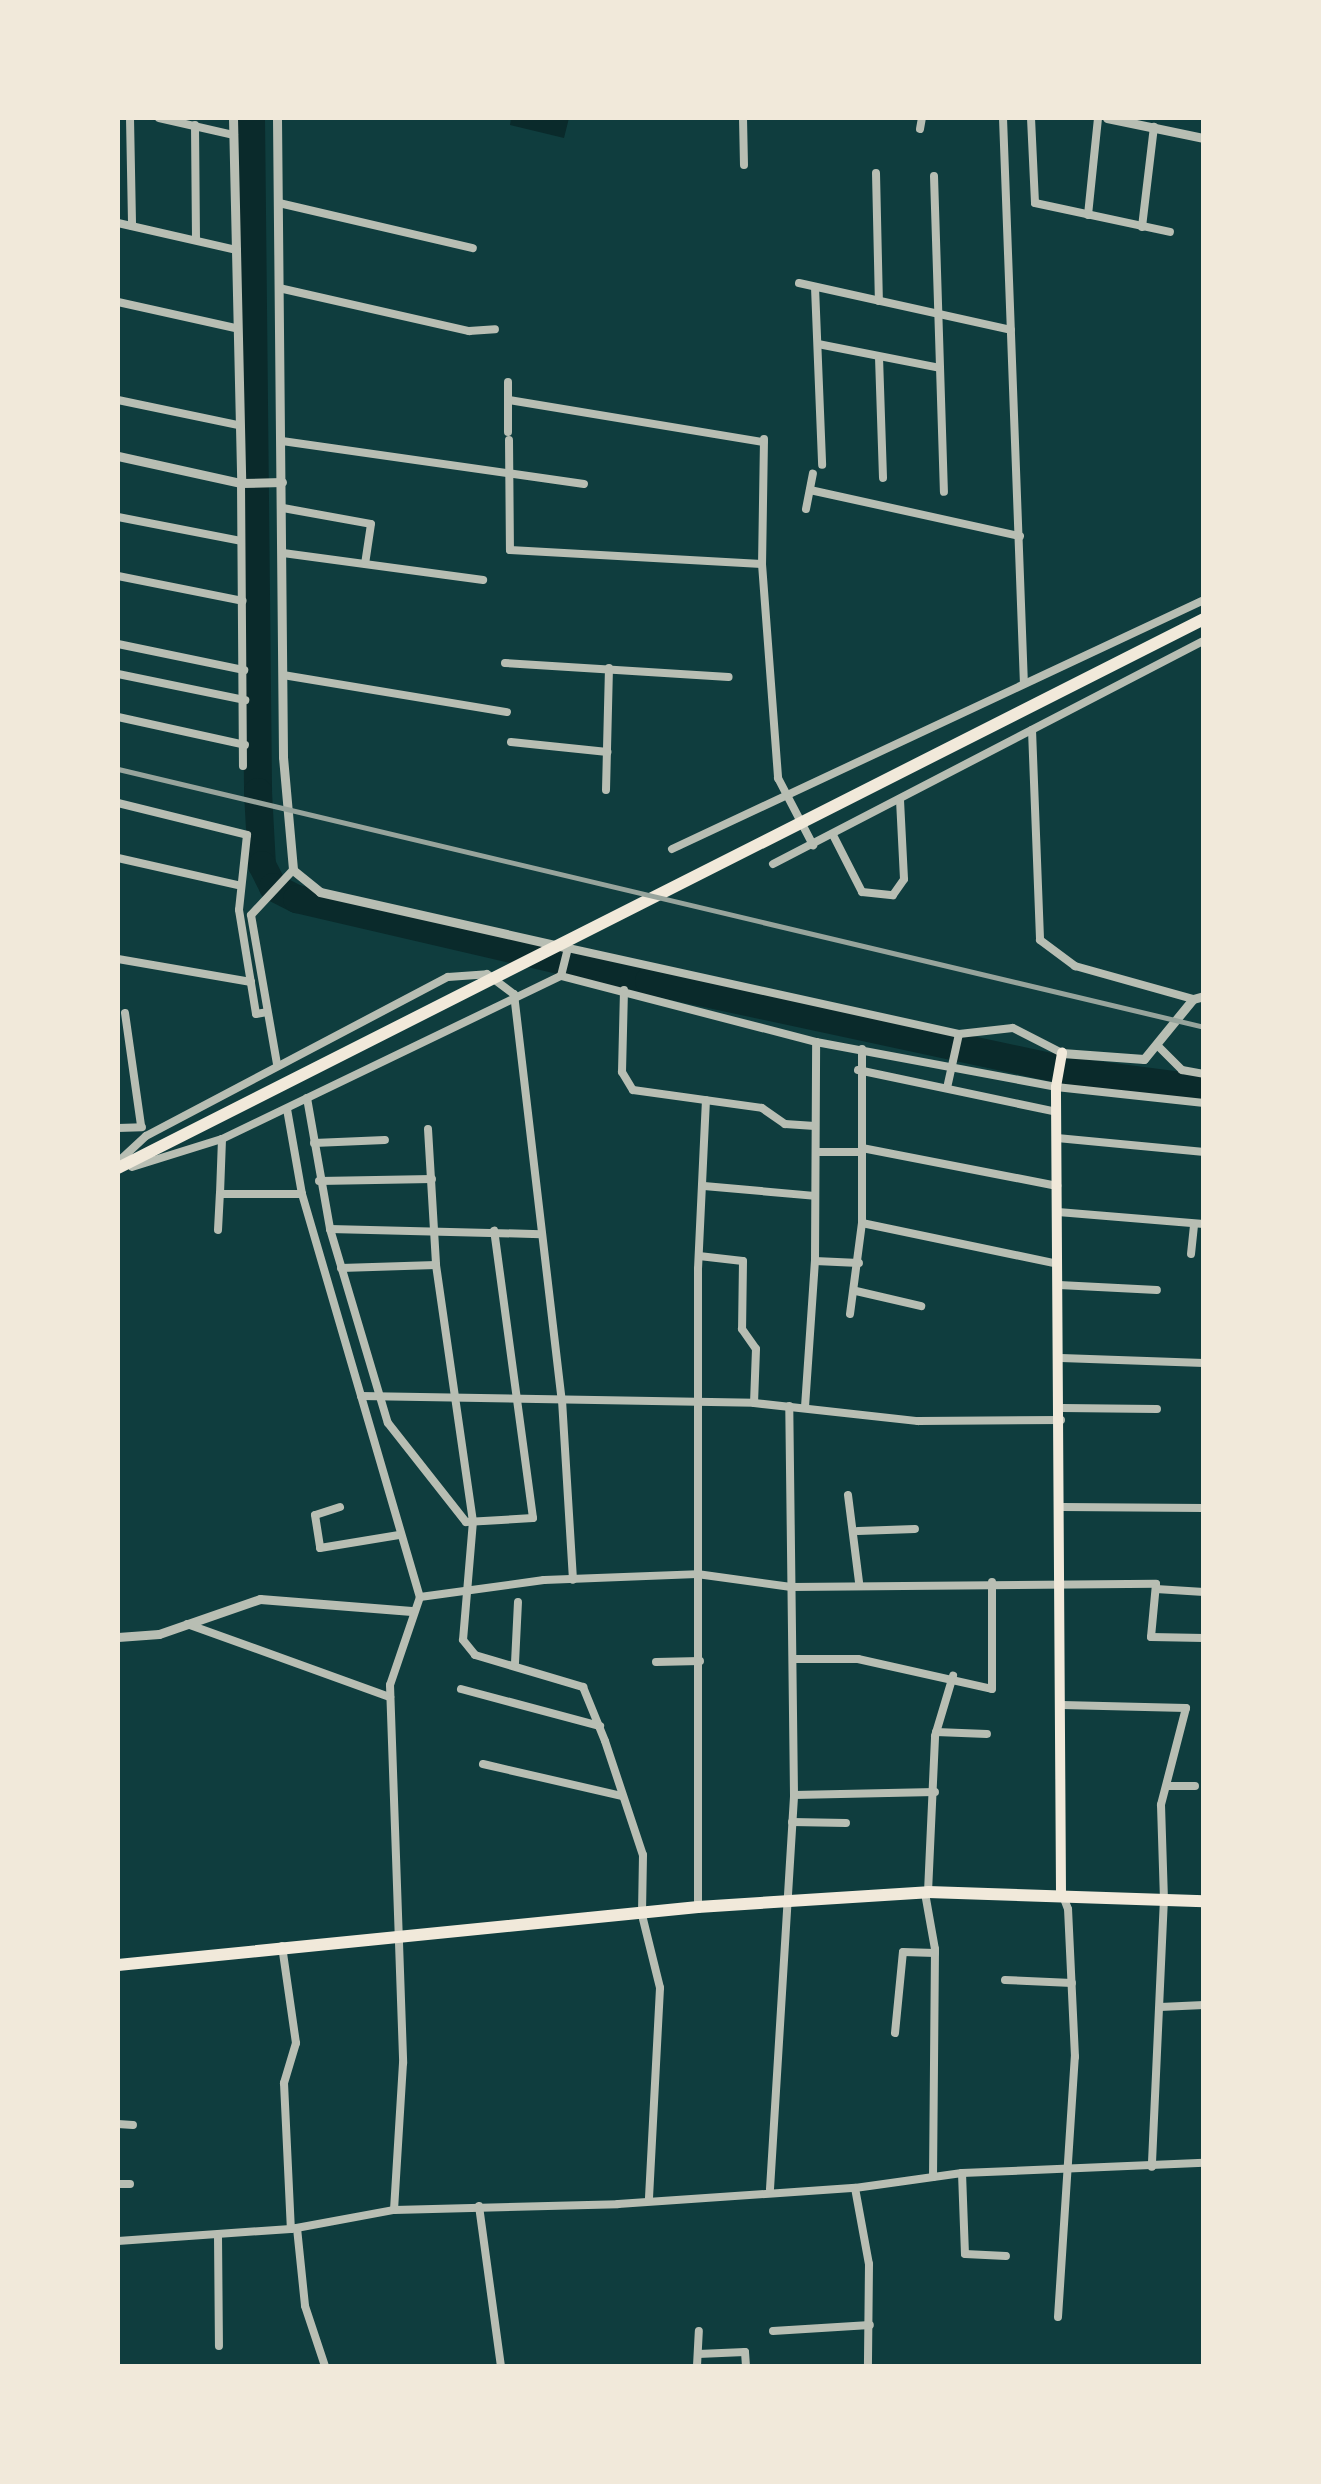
<!DOCTYPE html>
<html>
<head>
<meta charset="utf-8">
<style>
  body { margin:0 }
  #map { position:relative; width:1321px; height:2484px; overflow:hidden; background:#0f3d3e; font-family:"Varela Round",sans-serif }
  div>[style] { position:absolute }
  [style*='--x'] { left:calc(var(--x)*1px); top:calc(var(--y)*1px); width:calc(var(--w)*1px); rotate:calc(var(--a)*1deg) }
  .water>* { inset:0; background:#0a2a2b }
  .river>* { height:28px; margin:-14px; padding:0 14px; transform-origin:14px; border-radius:14px; background:#0a2a2b }
  .minor>* { height:8px; margin:-4px; padding:0 4px; transform-origin:4px; border-radius:4px; background:#b8beb3 }
  .tertiary>* { height:9px; margin:-4.5px; padding:0 4.5px; transform-origin:4.5px; border-radius:4.5px; background:#b8beb3 }
  .secondary>* { height:10px; margin:-5px; padding:0 5px; transform-origin:5px; border-radius:5px; background:#f1e9da }
  .trunk>* { height:12px; margin:-6px; padding:0 6px; transform-origin:6px; border-radius:6px; background:#f1e9da }
  .rail>* { height:5px; margin:-2.5px; padding:0 2.5px; transform-origin:2.5px; border-radius:2.5px; background:#97a49c }
  span { translate:-50% -50%; white-space:nowrap; text-align:center; line-height:1.15; -webkit-text-stroke:9px #f1e9da; paint-order:stroke }
  .frame { position:absolute; inset:0; border:120px solid #f1e9da; pointer-events:none }
</style>
</head>
<body>
<div id="map">
  <div class="water">
    <i style="clip-path:polygon(511px 118px,569px 118px,564px 138px,510px 125px)"></i>
  </div>
  <div class="river">
    <i style="--x:251;--y:118;--w:674;--a:89.4"></i>
    <i style="--x:258;--y:792;--w:73;--a:86.9"></i>
    <i style="--x:262;--y:865;--w:25;--a:63"></i>
    <i style="--x:273;--y:887;--w:27;--a:27"></i>
    <i style="--x:297;--y:899;--w:361;--a:13.1"></i>
    <i style="--x:649;--y:981;--w:434;--a:12.1"></i>
    <i style="--x:1073;--y:1072;--w:132;--a:7.4"></i>
  </div>
  <div class="minor">
    <i style="--x:130;--y:118;--w:108;--a:88.9"></i>
    <i style="--x:159;--y:118;--w:77;--a:12.8"></i>
    <i style="--x:743;--y:118;--w:47;--a:88.8"></i>
    <i style="--x:1003;--y:118;--w:566;--a:87.88"></i>
    <i style="--x:1031;--y:118;--w:85;--a:87.3"></i>
    <i style="--x:1035;--y:203;--w:138;--a:12.1"></i>
    <i style="--x:195;--y:125;--w:113;--a:89.5"></i>
    <i style="--x:920;--y:129;--w:11;--a:-80"></i>
    <i style="--x:876;--y:173;--w:128;--a:88.7"></i>
    <i style="--x:934;--y:176;--w:316;--a:88.2"></i>
    <i style="--x:279;--y:203;--w:199;--a:13.1"></i>
    <i style="--x:1088;--y:215;--w:98;--a:-84.1"></i>
    <i style="--x:118;--y:223;--w:122;--a:12.8"></i>
    <i style="--x:1142;--y:227;--w:101;--a:-83.2"></i>
    <i style="--x:799;--y:283;--w:217;--a:12.5"></i>
    <i style="--x:815;--y:287;--w:178;--a:87.7"></i>
    <i style="--x:279;--y:288;--w:195;--a:12.8"></i>
    <i style="--x:469;--y:331;--w:26;--a:-4"></i>
    <i style="--x:118;--y:302;--w:120;--a:12.5"></i>
    <i style="--x:818;--y:344;--w:124;--a:11.1"></i>
    <i style="--x:879;--y:357;--w:121;--a:88.1"></i>
    <i style="--x:508;--y:382;--w:50;--a:90"></i>
    <i style="--x:118;--y:400;--w:123;--a:11.8"></i>
    <i style="--x:509;--y:400;--w:258;--a:9.4"></i>
    <i style="--x:764;--y:439;--w:125;--a:90.9"></i>
    <i style="--x:762;--y:564;--w:215;--a:85.7"></i>
    <i style="--x:778;--y:778;--w:76;--a:62.4"></i>
    <i style="--x:509;--y:440;--w:110;--a:89.5"></i>
    <i style="--x:510;--y:550;--w:252;--a:3.2"></i>
    <i style="--x:282;--y:441;--w:305;--a:8.1"></i>
    <i style="--x:241;--y:483;--w:283;--a:89.6"></i>
    <i style="--x:810;--y:490;--w:215;--a:12.4"></i>
    <i style="--x:283;--y:508;--w:89;--a:10.3"></i>
    <i style="--x:371;--y:524;--w:40;--a:98.5"></i>
    <i style="--x:806;--y:509;--w:36;--a:-79"></i>
    <i style="--x:118;--y:517;--w:125;--a:11"></i>
    <i style="--x:283;--y:553;--w:202;--a:7.7"></i>
    <i style="--x:118;--y:576;--w:127;--a:11.3"></i>
    <i style="--x:118;--y:644;--w:129;--a:11.7"></i>
    <i style="--x:505;--y:663;--w:224;--a:3.6"></i>
    <i style="--x:118;--y:674;--w:130;--a:11.6"></i>
    <i style="--x:283;--y:675;--w:227;--a:9.4"></i>
    <i style="--x:118;--y:717;--w:130;--a:12.4"></i>
    <i style="--x:1032;--y:730;--w:210;--a:87.8"></i>
    <i style="--x:1040;--y:940;--w:44;--a:36.6"></i>
    <i style="--x:1075;--y:966;--w:123;--a:15.6"></i>
    <i style="--x:511;--y:742;--w:97;--a:5.9"></i>
    <i style="--x:606;--y:790;--w:122;--a:-88.6"></i>
    <i style="--x:118;--y:803;--w:133;--a:13.9"></i>
    <i style="--x:247;--y:835;--w:75;--a:96.1"></i>
    <i style="--x:239;--y:910;--w:105;--a:80.7"></i>
    <i style="--x:256;--y:1014;--w:11;--a:-10"></i>
    <i style="--x:833;--y:835;--w:64;--a:63"></i>
    <i style="--x:862;--y:892;--w:31;--a:6"></i>
    <i style="--x:893;--y:895;--w:19;--a:-55"></i>
    <i style="--x:904;--y:879;--w:80;--a:-92.9"></i>
    <i style="--x:672;--y:849;--w:587;--a:-25.08"></i>
    <i style="--x:118;--y:858;--w:123;--a:12.7"></i>
    <i style="--x:773;--y:864;--w:485;--a:-27.4"></i>
    <i style="--x:118;--y:959;--w:135;--a:9.8"></i>
    <i style="--x:561;--y:976;--w:29;--a:-76"></i>
    <i style="--x:568;--y:948;--w:400;--a:12.4"></i>
    <i style="--x:959;--y:1034;--w:54;--a:-6.3"></i>
    <i style="--x:1013;--y:1028;--w:55;--a:27"></i>
    <i style="--x:624;--y:990;--w:82;--a:91.4"></i>
    <i style="--x:622;--y:1072;--w:21;--a:59"></i>
    <i style="--x:633;--y:1090;--w:130;--a:7.9"></i>
    <i style="--x:762;--y:1108;--w:28;--a:35"></i>
    <i style="--x:785;--y:1124;--w:30;--a:4"></i>
    <i style="--x:125;--y:1013;--w:114;--a:81.9"></i>
    <i style="--x:1158;--y:1046;--w:34;--a:45"></i>
    <i style="--x:1182;--y:1070;--w:22;--a:10"></i>
    <i style="--x:277;--y:1064;--w:151;--a:-99.9"></i>
    <i style="--x:251;--y:915;--w:62;--a:-47"></i>
    <i style="--x:858;--y:1070;--w:203;--a:11.9"></i>
    <i style="--x:947;--y:1088;--w:55;--a:-77.5"></i>
    <i style="--x:307;--y:1098;--w:133;--a:80"></i>
    <i style="--x:330;--y:1229;--w:202;--a:73.4"></i>
    <i style="--x:388;--y:1423;--w:126;--a:51.8"></i>
    <i style="--x:466;--y:1522;--w:67;--a:-3.4"></i>
    <i style="--x:533;--y:1518;--w:290;--a:-97.7"></i>
    <i style="--x:287;--y:1109;--w:86;--a:80"></i>
    <i style="--x:302;--y:1194;--w:420;--a:73.7"></i>
    <i style="--x:420;--y:1597;--w:93;--a:108.8"></i>
    <i style="--x:390;--y:1685;--w:378;--a:88"></i>
    <i style="--x:403;--y:2063;--w:147;--a:93.5"></i>
    <i style="--x:118;--y:1128;--w:24;--a:-2"></i>
    <i style="--x:428;--y:1129;--w:136;--a:86.6"></i>
    <i style="--x:436;--y:1265;--w:259;--a:81.8"></i>
    <i style="--x:473;--y:1521;--w:119;--a:94.8"></i>
    <i style="--x:463;--y:1640;--w:19;--a:51"></i>
    <i style="--x:475;--y:1655;--w:113;--a:16.5"></i>
    <i style="--x:583;--y:1687;--w:58;--a:67.8"></i>
    <i style="--x:605;--y:1741;--w:120;--a:71.6"></i>
    <i style="--x:643;--y:1855;--w:60;--a:91"></i>
    <i style="--x:642;--y:1915;--w:75;--a:76.1"></i>
    <i style="--x:660;--y:1988;--w:213;--a:93"></i>
    <i style="--x:1057;--y:1138;--w:148;--a:5.4"></i>
    <i style="--x:222;--y:1139;--w:55;--a:92.1"></i>
    <i style="--x:220;--y:1194;--w:82;--a:0"></i>
    <i style="--x:314;--y:1143;--w:71;--a:-2.4"></i>
    <i style="--x:862;--y:1148;--w:199;--a:11"></i>
    <i style="--x:816;--y:1152;--w:44;--a:0"></i>
    <i style="--x:118;--y:1162;--w:38;--a:-43"></i>
    <i style="--x:146;--y:1136;--w:341;--a:-27.8"></i>
    <i style="--x:448;--y:977;--w:39;--a:-4"></i>
    <i style="--x:487;--y:974;--w:34;--a:37"></i>
    <i style="--x:514;--y:994;--w:409;--a:83.3"></i>
    <i style="--x:562;--y:1400;--w:180;--a:86.5"></i>
    <i style="--x:132;--y:1167;--w:94;--a:-17.3"></i>
    <i style="--x:222;--y:1139;--w:376;--a:-25.7"></i>
    <i style="--x:561;--y:976;--w:263;--a:14.5"></i>
    <i style="--x:816;--y:1042;--w:244;--a:10.6"></i>
    <i style="--x:1056;--y:1087;--w:149;--a:6.2"></i>
    <i style="--x:319;--y:1181;--w:113;--a:-1"></i>
    <i style="--x:704;--y:1186;--w:111;--a:5.1"></i>
    <i style="--x:1058;--y:1212;--w:146;--a:4.7"></i>
    <i style="--x:862;--y:1223;--w:200;--a:11.8"></i>
    <i style="--x:330;--y:1229;--w:211;--a:1.4"></i>
    <i style="--x:218;--y:1230;--w:36;--a:-87"></i>
    <i style="--x:1191;--y:1254;--w:30;--a:-84"></i>
    <i style="--x:699;--y:1256;--w:44;--a:6.5"></i>
    <i style="--x:743;--y:1261;--w:68;--a:90.8"></i>
    <i style="--x:742;--y:1329;--w:24;--a:55"></i>
    <i style="--x:756;--y:1349;--w:54;--a:92.1"></i>
    <i style="--x:815;--y:1261;--w:44;--a:2.6"></i>
    <i style="--x:341;--y:1268;--w:95;--a:-1.8"></i>
    <i style="--x:1059;--y:1285;--w:98;--a:2.9"></i>
    <i style="--x:856;--y:1291;--w:67;--a:13"></i>
    <i style="--x:850;--y:1314;--w:92;--a:-82.5"></i>
    <i style="--x:862;--y:1223;--w:174;--a:-90"></i>
    <i style="--x:1061;--y:1358;--w:143;--a:2"></i>
    <i style="--x:361;--y:1396;--w:393;--a:1"></i>
    <i style="--x:754;--y:1403;--w:165;--a:6.3"></i>
    <i style="--x:918;--y:1421;--w:143;--a:-0.4"></i>
    <i style="--x:805;--y:1407;--w:146;--a:-86.1"></i>
    <i style="--x:815;--y:1261;--w:219;--a:-89.7"></i>
    <i style="--x:1062;--y:1408;--w:95;--a:0.6"></i>
    <i style="--x:848;--y:1495;--w:88;--a:82.8"></i>
    <i style="--x:340;--y:1507;--w:26;--a:162"></i>
    <i style="--x:315;--y:1515;--w:33;--a:81"></i>
    <i style="--x:320;--y:1548;--w:80;--a:-9.3"></i>
    <i style="--x:1062;--y:1507;--w:142;--a:0.4"></i>
    <i style="--x:858;--y:1531;--w:57;--a:-2"></i>
    <i style="--x:1156;--y:1589;--w:48;--a:3.6"></i>
    <i style="--x:420;--y:1597;--w:125;--a:-7.8"></i>
    <i style="--x:544;--y:1580;--w:153;--a:-2.2"></i>
    <i style="--x:697;--y:1574;--w:95;--a:7.9"></i>
    <i style="--x:791;--y:1587;--w:365;--a:-0.5"></i>
    <i style="--x:1156;--y:1584;--w:53;--a:95.4"></i>
    <i style="--x:1151;--y:1637;--w:53;--a:1.1"></i>
    <i style="--x:187;--y:1624;--w:216;--a:19.8"></i>
    <i style="--x:793;--y:1659;--w:65;--a:0"></i>
    <i style="--x:858;--y:1659;--w:137;--a:12.6"></i>
    <i style="--x:992;--y:1689;--w:107;--a:-90"></i>
    <i style="--x:656;--y:1662;--w:44;--a:-1.3"></i>
    <i style="--x:515;--y:1663;--w:61;--a:-87.2"></i>
    <i style="--x:461;--y:1689;--w:144;--a:14.9"></i>
    <i style="--x:1062;--y:1705;--w:124;--a:1.4"></i>
    <i style="--x:1186;--y:1708;--w:100;--a:104.5"></i>
    <i style="--x:1161;--y:1805;--w:93;--a:88.2"></i>
    <i style="--x:1164;--y:1898;--w:269;--a:92.6"></i>
    <i style="--x:936;--y:1732;--w:51;--a:2.2"></i>
    <i style="--x:483;--y:1764;--w:143;--a:13"></i>
    <i style="--x:1168;--y:1786;--w:27;--a:0"></i>
    <i style="--x:794;--y:1795;--w:141;--a:-1.2"></i>
    <i style="--x:792;--y:1822;--w:54;--a:1.1"></i>
    <i style="--x:928;--y:1892;--w:156;--a:-87.4"></i>
    <i style="--x:935;--y:1736;--w:63;--a:-73.3"></i>
    <i style="--x:925;--y:1893;--w:57;--a:79.9"></i>
    <i style="--x:935;--y:1949;--w:228;--a:90.5"></i>
    <i style="--x:698;--y:1907;--w:638;--a:-90"></i>
    <i style="--x:698;--y:1269;--w:169;--a:-87.3"></i>
    <i style="--x:282;--y:1946;--w:98;--a:81.8"></i>
    <i style="--x:296;--y:2043;--w:42;--a:106.7"></i>
    <i style="--x:284;--y:2083;--w:146;--a:87.3"></i>
    <i style="--x:1005;--y:1980;--w:67;--a:2.6"></i>
    <i style="--x:1160;--y:2007;--w:44;--a:-2.6"></i>
    <i style="--x:895;--y:2033;--w:81;--a:-84.4"></i>
    <i style="--x:903;--y:1952;--w:32;--a:2"></i>
    <i style="--x:118;--y:2124;--w:15;--a:4"></i>
    <i style="--x:962;--y:2173;--w:81;--a:87.9"></i>
    <i style="--x:965;--y:2254;--w:41;--a:2.8"></i>
    <i style="--x:118;--y:2184;--w:12;--a:0"></i>
    <i style="--x:855;--y:2188;--w:77;--a:79.6"></i>
    <i style="--x:869;--y:2264;--w:102;--a:90.6"></i>
    <i style="--x:770;--y:2189;--w:395;--a:-86.5"></i>
    <i style="--x:794;--y:1795;--w:389;--a:-90.7"></i>
    <i style="--x:479;--y:2206;--w:162;--a:82.2"></i>
    <i style="--x:297;--y:2228;--w:78;--a:84.1"></i>
    <i style="--x:305;--y:2306;--w:63;--a:71.6"></i>
    <i style="--x:218;--y:2236;--w:110;--a:89.5"></i>
    <i style="--x:118;--y:2241;--w:173;--a:-4"></i>
    <i style="--x:291;--y:2229;--w:105;--a:-10.5"></i>
    <i style="--x:394;--y:2210;--w:224;--a:-1.5"></i>
    <i style="--x:618;--y:2204;--w:238;--a:-3.9"></i>
    <i style="--x:855;--y:2188;--w:108;--a:-8"></i>
    <i style="--x:962;--y:2173;--w:242;--a:-2.4"></i>
    <i style="--x:1058;--y:2317;--w:261;--a:-86.3"></i>
    <i style="--x:1075;--y:2057;--w:148;--a:-92.7"></i>
    <i style="--x:1068;--y:1909;--w:17;--a:-111"></i>
    <i style="--x:773;--y:2331;--w:97;--a:-3.5"></i>
    <i style="--x:698;--y:2354;--w:47;--a:-2.4"></i>
    <i style="--x:745;--y:2352;--w:14;--a:86"></i>
    <i style="--x:697;--y:2366;--w:35;--a:-87"></i>
  </div>
  <div class="tertiary">
    <i style="--x:233;--y:118;--w:365;--a:88.7"></i>
    <i style="--x:277;--y:118;--w:639;--a:89.46"></i>
    <i style="--x:283;--y:757;--w:113;--a:84.9"></i>
    <i style="--x:293;--y:870;--w:35;--a:39"></i>
    <i style="--x:320;--y:892;--w:254;--a:12.7"></i>
    <i style="--x:1107;--y:118;--w:99;--a:11.7"></i>
    <i style="--x:118;--y:456;--w:126;--a:12.4"></i>
    <i style="--x:241;--y:483;--w:41;--a:-1.4"></i>
    <i style="--x:1062;--y:1053;--w:82;--a:4.2"></i>
    <i style="--x:1144;--y:1059;--w:77;--a:-50.8"></i>
    <i style="--x:1193;--y:999;--w:11;--a:-15"></i>
    <i style="--x:118;--y:1637;--w:41;--a:-4.2"></i>
    <i style="--x:159;--y:1634;--w:107;--a:-19.1"></i>
    <i style="--x:260;--y:1599;--w:152;--a:4.5"></i>
  </div>
  <div class="secondary">
    <i style="--x:1061;--y:1892;--w:805;--a:-90.36"></i>
    <i style="--x:1056;--y:1087;--w:35;--a:-80"></i>
  </div>
  <div class="trunk">
    <i style="--x:118;--y:1168;--w:1217;--a:-26.82"></i>
    <i style="--x:118;--y:1965;--w:583;--a:-5.71"></i>
    <i style="--x:698;--y:1907;--w:230;--a:-3.7"></i>
    <i style="--x:928;--y:1892;--w:276;--a:1.9"></i>
  </div>
  <div class="rail">
    <i style="--x:118;--y:769;--w:1116;--a:13.36"></i>
  </div>
  <div class="frame"></div>
</div>
</body>
</html>
